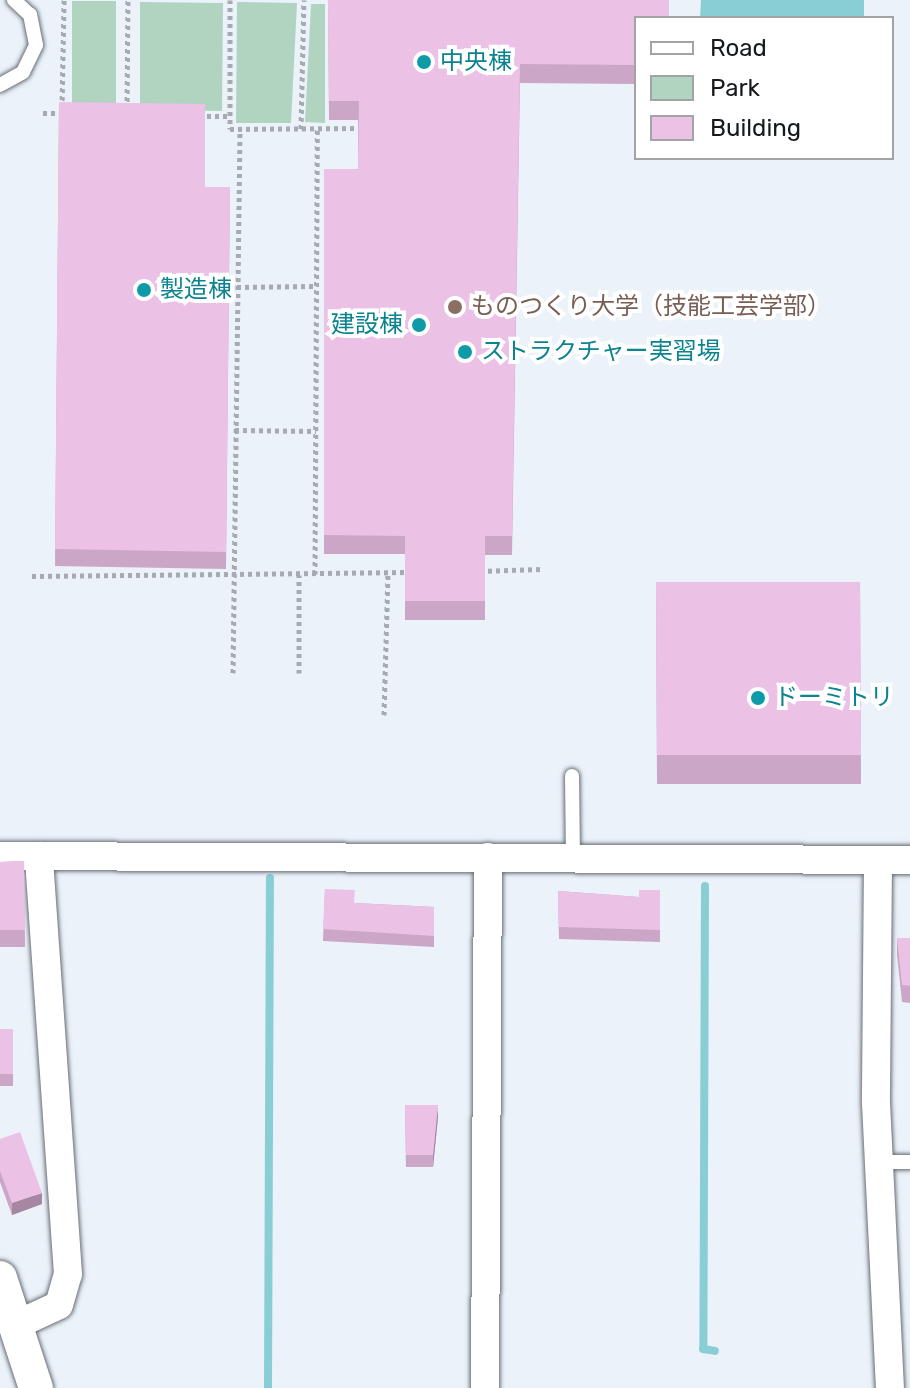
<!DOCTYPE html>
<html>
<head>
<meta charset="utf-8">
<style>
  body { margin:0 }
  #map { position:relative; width:910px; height:1388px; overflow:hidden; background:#ebf2fa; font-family:Rubik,"Noto Sans JP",sans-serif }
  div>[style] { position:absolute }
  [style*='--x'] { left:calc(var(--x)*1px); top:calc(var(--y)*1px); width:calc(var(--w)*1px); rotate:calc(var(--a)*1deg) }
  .green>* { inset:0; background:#b1d4c0 }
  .water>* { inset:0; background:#89ced5 }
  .stream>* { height:8px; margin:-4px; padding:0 4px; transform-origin:4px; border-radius:4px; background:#89ced5 }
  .path>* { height:5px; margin-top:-2.5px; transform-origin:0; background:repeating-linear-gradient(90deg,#a5abb1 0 4px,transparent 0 8px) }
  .roads { filter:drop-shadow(0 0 2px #686e75) drop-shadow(0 0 2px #686e75) }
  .service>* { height:14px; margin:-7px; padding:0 7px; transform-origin:7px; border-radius:7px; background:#fff }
  .minor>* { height:28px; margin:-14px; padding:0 14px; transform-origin:14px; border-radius:14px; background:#fff }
  .tertiary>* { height:34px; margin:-17px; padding:0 17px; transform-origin:17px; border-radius:17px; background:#fff }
  .wall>* { inset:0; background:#cba6c6 }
  .shaded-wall>* { inset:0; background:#a587a1 }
  .building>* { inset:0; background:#ecc1e6 }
  .dots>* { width:22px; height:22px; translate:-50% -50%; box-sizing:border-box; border:4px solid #fff; border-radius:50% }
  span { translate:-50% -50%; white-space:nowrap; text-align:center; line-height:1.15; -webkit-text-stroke:8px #fff; paint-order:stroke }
  .culture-label { font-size:24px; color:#0d838f }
  .left { translate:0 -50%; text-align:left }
  .right { translate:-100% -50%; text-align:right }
  .education-label { font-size:24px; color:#785e54 }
  .legend { position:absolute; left:634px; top:16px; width:260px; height:144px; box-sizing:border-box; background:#fff; border:2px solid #a2a3a5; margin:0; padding:10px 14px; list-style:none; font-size:24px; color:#171a1d }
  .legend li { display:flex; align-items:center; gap:16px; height:40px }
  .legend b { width:40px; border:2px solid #a2a3a5 }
</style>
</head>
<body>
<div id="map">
  <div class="green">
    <i style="clip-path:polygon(72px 1px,116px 1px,116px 108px,72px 108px)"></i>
    <i style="clip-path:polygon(140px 2px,223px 3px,222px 111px,140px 110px)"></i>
    <i style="clip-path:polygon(237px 2px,297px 3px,291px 123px,236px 123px)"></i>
    <i style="clip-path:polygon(311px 4px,325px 4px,325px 123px,305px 122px)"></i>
  </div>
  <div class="water">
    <i style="clip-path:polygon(701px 0,864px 0,864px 18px,700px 18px)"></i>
  </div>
  <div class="stream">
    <i style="--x:705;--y:886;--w:463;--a:90.2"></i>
    <i style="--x:703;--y:1349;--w:12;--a:9"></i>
    <i style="--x:268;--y:1388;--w:510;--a:-89.78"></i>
  </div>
  <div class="path">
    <i style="--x:230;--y:0;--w:129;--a:90"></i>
    <i style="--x:230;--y:129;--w:134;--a:-0.4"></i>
    <i style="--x:62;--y:108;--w:108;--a:-88.9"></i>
    <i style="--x:127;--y:109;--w:109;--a:-89.5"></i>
    <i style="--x:43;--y:113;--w:22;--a:0"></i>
    <i style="--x:199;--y:116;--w:31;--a:0"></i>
    <i style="--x:301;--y:129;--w:129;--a:-88.7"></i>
    <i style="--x:237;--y:287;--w:79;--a:-0.7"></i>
    <i style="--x:235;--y:430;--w:81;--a:0.7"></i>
    <i style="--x:480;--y:571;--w:63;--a:-1.8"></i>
    <i style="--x:315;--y:574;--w:446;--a:-89.7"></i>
    <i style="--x:32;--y:576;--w:378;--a:-0.6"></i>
    <i style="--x:233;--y:673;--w:544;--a:-89.26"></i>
    <i style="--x:299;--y:673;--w:98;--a:-90"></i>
    <i style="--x:384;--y:715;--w:142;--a:-88.4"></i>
  </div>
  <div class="roads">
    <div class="service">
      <i style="--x:0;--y:85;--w:26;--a:-29"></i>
      <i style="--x:23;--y:72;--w:30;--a:-64"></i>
      <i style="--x:36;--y:45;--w:31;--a:-101"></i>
      <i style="--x:30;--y:15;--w:22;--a:-137"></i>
      <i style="--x:572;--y:776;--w:84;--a:89.3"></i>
      <i style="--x:879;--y:1162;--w:31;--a:0"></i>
    </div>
    <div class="minor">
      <i style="--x:0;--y:856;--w:910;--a:0.25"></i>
      <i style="--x:878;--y:861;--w:242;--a:90.5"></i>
      <i style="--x:876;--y:1103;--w:285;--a:87.2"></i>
      <i style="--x:16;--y:1325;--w:47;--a:-24.9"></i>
      <i style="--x:59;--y:1305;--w:32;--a:-74"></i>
      <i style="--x:68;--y:1274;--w:419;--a:-94"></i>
      <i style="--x:485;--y:1388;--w:531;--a:-89.68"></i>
    </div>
    <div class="tertiary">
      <i style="--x:0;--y:1278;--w:116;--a:71.9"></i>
    </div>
  </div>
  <div class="wall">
    <i style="clip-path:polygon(328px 0,636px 18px,636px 84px,520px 83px,512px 555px,485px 555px,485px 620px,405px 620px,405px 554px,324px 554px,324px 169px,358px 169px,358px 120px,329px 120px)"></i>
    <i style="clip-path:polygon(59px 102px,205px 187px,230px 187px,226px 569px,55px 566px)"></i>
    <i style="clip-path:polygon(656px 582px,860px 582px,861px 784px,657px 784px)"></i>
    <i style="clip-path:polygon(24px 861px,25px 947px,0 947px,0 862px)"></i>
    <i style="clip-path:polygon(325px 889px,355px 903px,434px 907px,434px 947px,323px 941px)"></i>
    <i style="clip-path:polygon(660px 890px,660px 942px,559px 939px,558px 891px,639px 897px)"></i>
    <i style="clip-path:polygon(897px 938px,910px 938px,910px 1003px,902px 1002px,897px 955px)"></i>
    <i style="clip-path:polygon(0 1029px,13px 1029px,13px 1086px,0 1086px)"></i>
    <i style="clip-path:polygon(405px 1105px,438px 1117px,433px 1167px,406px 1167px)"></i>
    <i style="clip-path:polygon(0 1139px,42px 1204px,12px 1215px,0 1182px)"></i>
  </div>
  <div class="shaded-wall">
    <i style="clip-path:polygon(438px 1105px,438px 1117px,433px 1167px,433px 1155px)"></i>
    <i style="clip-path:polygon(42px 1193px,42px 1204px,12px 1215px,12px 1203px)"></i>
  </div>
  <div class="building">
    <i style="clip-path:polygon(328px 0,669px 0,669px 18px,636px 18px,636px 65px,520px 64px,512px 536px,485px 536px,485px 601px,405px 601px,405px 536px,324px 535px,324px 169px,358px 169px,359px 101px,329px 101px)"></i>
    <i style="clip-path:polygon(59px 102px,205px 104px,205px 187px,230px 187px,226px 552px,55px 549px)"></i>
    <i style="clip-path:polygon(656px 582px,860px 582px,861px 755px,657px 755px)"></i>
    <i style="clip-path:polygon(24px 861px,25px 930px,0 930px,0 862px)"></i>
    <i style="clip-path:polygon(325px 889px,355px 890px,354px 903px,434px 907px,434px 936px,323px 929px)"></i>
    <i style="clip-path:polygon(639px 890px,660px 890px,660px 930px,559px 927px,558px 891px,639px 897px)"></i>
    <i style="clip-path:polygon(897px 938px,910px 938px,910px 986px,902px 985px)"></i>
    <i style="clip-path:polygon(0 1029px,13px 1029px,13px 1074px,0 1074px)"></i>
    <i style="clip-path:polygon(405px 1105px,438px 1105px,433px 1155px,406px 1155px)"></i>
    <i style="clip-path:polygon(20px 1132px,42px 1193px,12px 1203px,0 1171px,0 1139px)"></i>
  </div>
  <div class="dots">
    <i style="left:424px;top:62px;background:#0f9aa8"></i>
    <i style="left:144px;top:290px;background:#0f9aa8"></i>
    <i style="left:455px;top:307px;background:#8d6e63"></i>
    <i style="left:419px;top:325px;background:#0f9aa8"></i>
    <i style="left:465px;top:352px;background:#0f9aa8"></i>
    <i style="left:758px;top:698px;background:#0f9aa8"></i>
  </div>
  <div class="culture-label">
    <span class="left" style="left:440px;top:62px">中央棟</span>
    <span class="left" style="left:160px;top:290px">製造棟</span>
    <span class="right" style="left:403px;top:325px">建設棟</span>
    <span class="left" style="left:481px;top:352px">ストラクチャー実習場</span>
    <span class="left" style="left:774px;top:698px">ドーミトリ</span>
  </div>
  <div class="education-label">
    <span class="left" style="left:471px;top:307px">ものつくり大学（技能工芸学部）</span>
  </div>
  <ul class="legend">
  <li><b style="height:10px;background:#fff"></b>Road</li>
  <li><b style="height:22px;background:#b1d4c0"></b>Park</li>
  <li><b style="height:22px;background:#ecc1e6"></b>Building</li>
  </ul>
</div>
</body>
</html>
